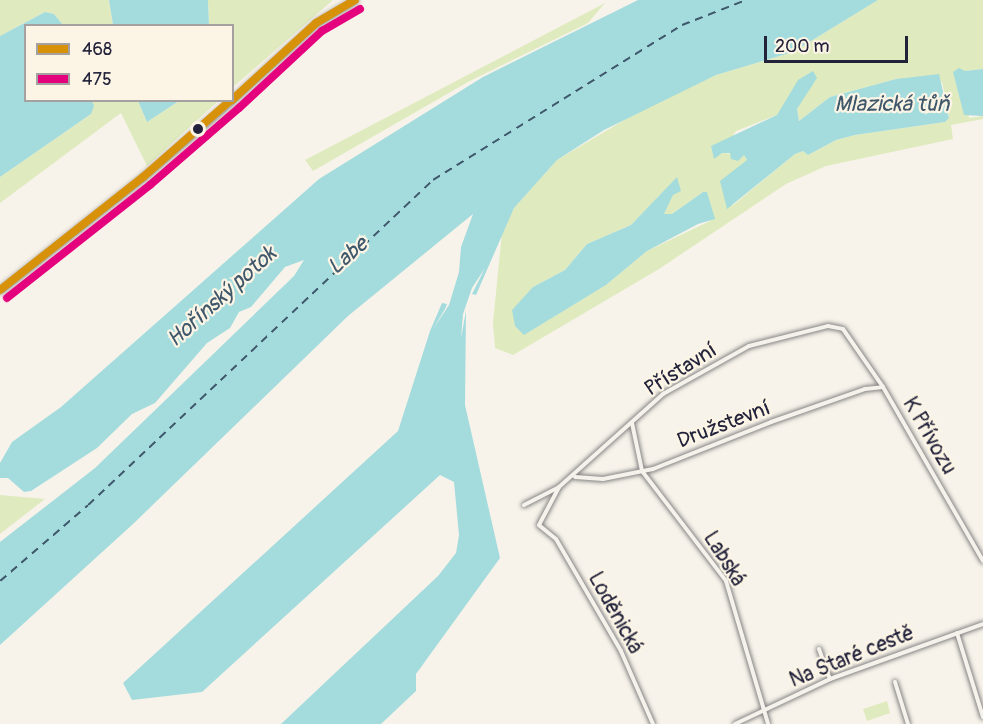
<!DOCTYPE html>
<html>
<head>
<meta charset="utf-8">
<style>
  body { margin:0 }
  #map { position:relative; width:983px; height:724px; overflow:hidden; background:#f7f3ea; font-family:Pangolin,sans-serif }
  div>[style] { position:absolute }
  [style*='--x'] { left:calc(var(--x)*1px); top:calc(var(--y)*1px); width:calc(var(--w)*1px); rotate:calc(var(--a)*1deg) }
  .green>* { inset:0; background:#dfebbe }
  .water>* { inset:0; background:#a4dcde }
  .ferry>* { height:1.5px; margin-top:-0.75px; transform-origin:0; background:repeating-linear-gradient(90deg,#3e576a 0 8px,transparent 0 14px) }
  .roads { filter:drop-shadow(0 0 2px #868485) drop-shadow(0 0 2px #868485) }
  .street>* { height:4px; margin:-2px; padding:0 2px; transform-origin:2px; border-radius:2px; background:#f5f2ec }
  .secondary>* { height:5px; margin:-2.5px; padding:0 2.5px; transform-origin:2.5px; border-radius:2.5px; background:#f5f2ec }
  .bus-1>* { height:8px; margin:-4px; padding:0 4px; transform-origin:4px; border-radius:4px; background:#d79209 }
  .bus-2>* { height:8px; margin:-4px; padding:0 4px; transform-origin:4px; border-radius:4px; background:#e5007d }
  .dots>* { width:16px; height:16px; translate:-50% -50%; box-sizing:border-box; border:3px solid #fcf5e5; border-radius:50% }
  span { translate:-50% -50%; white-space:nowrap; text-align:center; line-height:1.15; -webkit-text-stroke:4.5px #fcf5e5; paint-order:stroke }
  .street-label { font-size:21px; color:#22223b }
  .water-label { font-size:22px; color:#3e576a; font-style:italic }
  .legend { position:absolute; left:24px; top:24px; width:210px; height:78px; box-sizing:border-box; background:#fcf5e5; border:2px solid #a5a1a1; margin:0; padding:8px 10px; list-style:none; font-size:18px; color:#22223b }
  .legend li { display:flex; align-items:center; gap:12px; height:30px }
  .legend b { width:30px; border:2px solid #a5a1a1 }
  .scale { position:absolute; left:764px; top:36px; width:144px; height:27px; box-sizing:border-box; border:3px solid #22223b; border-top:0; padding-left:8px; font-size:18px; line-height:21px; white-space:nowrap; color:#22223b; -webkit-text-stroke:4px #fcf5e5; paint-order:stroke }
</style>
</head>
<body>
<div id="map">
  <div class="green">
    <i style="clip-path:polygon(0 0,109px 0,113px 25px,63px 25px,54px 14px,45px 12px,0 36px)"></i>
    <i style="clip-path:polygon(208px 0,333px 0,233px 87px,232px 26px,209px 25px)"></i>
    <i style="clip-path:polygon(evenodd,878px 0,983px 0,983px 69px,965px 71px,969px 118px,983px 116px,983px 119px,951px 125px,953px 139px,826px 166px,786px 184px,659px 269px,513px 355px,495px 348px,493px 323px,502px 232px,514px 208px,557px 160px,653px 103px,716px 75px,793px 52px,878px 0,896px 79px,942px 82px,949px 116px,945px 122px,855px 135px,836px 140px,808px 155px,803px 151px,795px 154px,732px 206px,747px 160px,744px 155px,722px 153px,736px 131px,777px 115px,784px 110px,790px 93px,810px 85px,797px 109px,799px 121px,830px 97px,896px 79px,878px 0,677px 178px,664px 214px,672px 214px,703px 192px,710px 221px,647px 251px,606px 285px,525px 334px,515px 326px,533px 287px,565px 270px,587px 244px,631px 225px,677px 178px)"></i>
    <i style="clip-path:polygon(605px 3px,588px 23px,468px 82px,313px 171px,305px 160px)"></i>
    <i style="clip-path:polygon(92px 101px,138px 101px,147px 122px,179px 101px,218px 101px,147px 166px,121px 113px,0 203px,0 177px,91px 114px)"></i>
    <i style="clip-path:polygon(0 495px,45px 499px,0 534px)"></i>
    <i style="clip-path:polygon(887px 701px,890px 713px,867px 721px,863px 709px)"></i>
  </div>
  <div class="water">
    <i style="clip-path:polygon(109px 0,208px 0,209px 25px,113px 25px)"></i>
    <i style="clip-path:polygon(638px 0,878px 0,793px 52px,716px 75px,604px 130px,557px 160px,514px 208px,476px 295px,472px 294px,485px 268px,472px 288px,463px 314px,461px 338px,466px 311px,465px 405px,500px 558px,416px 674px,416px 691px,381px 724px,281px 724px,438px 576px,456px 553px,459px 535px,454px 482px,440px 475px,202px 692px,132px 700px,123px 683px,398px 431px,430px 331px,442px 303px,447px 304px,445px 309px,433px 329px,449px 305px,459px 272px,461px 247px,473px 214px,348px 316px,133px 524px,0 645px,0 542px,95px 468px,294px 276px,304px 260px,285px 267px,251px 307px,239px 312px,230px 328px,207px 343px,155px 403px,132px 414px,97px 448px,31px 491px,24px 492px,8px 478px,0 478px,0 463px,12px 442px,61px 407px,319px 179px,483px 77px)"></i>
    <i style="clip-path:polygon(45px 12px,54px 14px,63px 25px,26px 26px,26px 100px,92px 101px,94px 106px,91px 114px,0 177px,0 36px)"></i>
    <i style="clip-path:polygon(959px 68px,965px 71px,983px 69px,983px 116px,964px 115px,953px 72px)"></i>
    <i style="clip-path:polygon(813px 71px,817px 78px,797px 109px,799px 121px,830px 97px,896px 79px,939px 74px,949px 118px,945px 122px,855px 135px,836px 140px,808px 155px,803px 151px,795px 154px,727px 209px,720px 181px,747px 160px,744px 155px,738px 161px,731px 159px,730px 153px,722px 153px,714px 159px,711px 146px,777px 115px,798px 80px)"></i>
    <i style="clip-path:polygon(138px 101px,179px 101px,147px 122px)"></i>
    <i style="clip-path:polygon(677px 177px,681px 191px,673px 195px,664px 214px,672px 214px,703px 192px,707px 192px,715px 219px,698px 224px,647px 251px,606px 285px,524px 335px,515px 326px,512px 310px,533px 287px,565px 270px,587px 244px,631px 225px)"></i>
  </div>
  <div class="ferry">
    <i style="--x:0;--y:581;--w:116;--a:-40.8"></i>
    <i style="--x:88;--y:505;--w:474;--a:-43.3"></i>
    <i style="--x:433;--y:180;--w:293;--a:-31.9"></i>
    <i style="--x:682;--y:25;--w:69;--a:-21.3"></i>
  </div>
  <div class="roads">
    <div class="street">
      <i style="--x:632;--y:423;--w:49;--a:78.2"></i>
      <i style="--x:642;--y:471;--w:138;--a:52.6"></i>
      <i style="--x:726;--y:581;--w:149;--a:73.6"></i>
      <i style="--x:575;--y:477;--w:28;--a:4"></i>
      <i style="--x:603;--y:479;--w:51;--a:-11.3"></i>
      <i style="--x:653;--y:469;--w:127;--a:-21.7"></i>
      <i style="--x:771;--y:422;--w:100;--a:-19.3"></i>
      <i style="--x:865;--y:389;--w:18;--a:-6"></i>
      <i style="--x:524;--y:505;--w:39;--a:-27"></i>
      <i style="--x:957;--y:633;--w:88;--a:72.8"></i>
      <i style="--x:819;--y:649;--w:32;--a:70"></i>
      <i style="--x:895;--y:682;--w:44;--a:72.8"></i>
      <i style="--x:653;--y:724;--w:80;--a:-113.7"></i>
      <i style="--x:621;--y:651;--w:129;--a:-120.1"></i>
      <i style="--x:556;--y:539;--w:22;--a:-141"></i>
      <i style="--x:539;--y:525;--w:43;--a:-62.2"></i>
      <i style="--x:559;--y:487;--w:140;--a:-41.8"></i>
      <i style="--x:663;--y:394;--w:98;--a:-29.2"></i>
      <i style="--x:749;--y:346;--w:81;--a:-14.2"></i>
      <i style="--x:828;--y:326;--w:15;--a:11"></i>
      <i style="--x:843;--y:329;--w:70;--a:55.4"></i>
      <i style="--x:883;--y:387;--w:201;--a:60.1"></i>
      <i style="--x:735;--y:724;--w:105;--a:-25.3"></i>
      <i style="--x:830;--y:679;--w:163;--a:-19.8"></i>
    </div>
    <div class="secondary">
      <i style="--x:232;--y:100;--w:114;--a:-42.5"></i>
      <i style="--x:316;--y:23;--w:45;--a:-30.5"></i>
      <i style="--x:0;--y:290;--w:182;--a:-38.3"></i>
      <i style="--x:143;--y:177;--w:118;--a:-40.9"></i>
    </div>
  </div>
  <div class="bus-1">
    <i style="--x:232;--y:100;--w:114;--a:-42.5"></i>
    <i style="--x:316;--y:23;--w:45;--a:-30.5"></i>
    <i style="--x:0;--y:290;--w:182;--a:-38.3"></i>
    <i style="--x:143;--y:177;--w:117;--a:-41.2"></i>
  </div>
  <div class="bus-2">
    <i style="--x:239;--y:108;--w:113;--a:-42.9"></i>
    <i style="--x:322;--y:31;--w:44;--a:-30.1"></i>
    <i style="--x:7;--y:298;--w:182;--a:-38.3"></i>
    <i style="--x:150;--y:185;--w:118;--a:-40.9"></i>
  </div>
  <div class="dots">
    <i style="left:198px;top:129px;background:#22223b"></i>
  </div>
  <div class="street-label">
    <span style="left:681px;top:370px;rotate:-32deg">Přístavní</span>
    <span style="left:724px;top:425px;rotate:-21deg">Družstevní</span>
    <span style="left:929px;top:436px;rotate:60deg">K Přívozu</span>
    <span style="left:724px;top:559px;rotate:58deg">Labská</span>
    <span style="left:615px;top:613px;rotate:61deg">Loděnická</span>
    <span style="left:852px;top:657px;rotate:-22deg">Na Staré cestě</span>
  </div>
  <div class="water-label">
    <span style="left:892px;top:105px">Mlazická tůň</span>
    <span style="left:348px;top:256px;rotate:-41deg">Labe</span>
    <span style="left:222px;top:297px;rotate:-42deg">Hořínský potok</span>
  </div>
  <ul class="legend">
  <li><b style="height:8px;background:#d79209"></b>468</li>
  <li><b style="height:8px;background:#e5007d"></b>475</li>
  </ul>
  <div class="scale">200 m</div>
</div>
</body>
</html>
